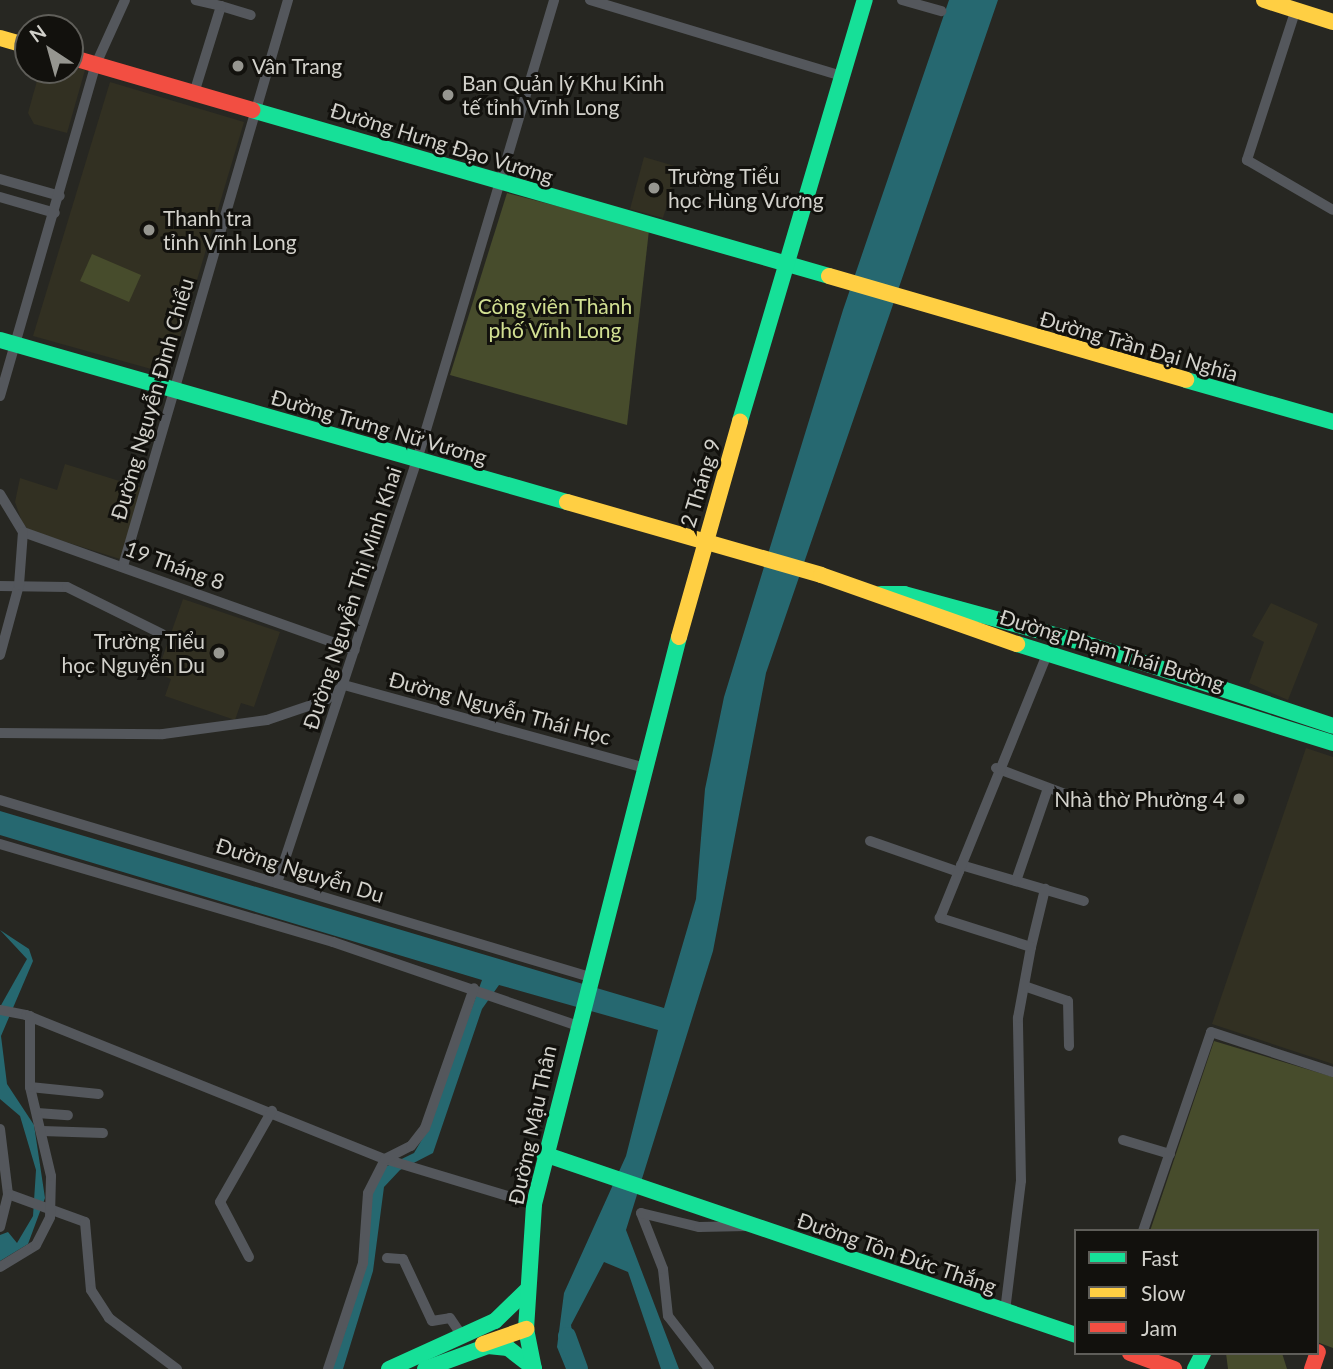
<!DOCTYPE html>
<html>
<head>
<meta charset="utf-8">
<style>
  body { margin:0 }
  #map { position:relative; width:1333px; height:1369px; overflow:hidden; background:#272722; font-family:Lato,sans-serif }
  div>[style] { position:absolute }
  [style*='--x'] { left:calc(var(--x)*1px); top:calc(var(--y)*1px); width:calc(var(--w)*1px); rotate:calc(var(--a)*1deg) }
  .built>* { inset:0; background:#323022 }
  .green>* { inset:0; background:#474c2c }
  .water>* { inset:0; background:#266870 }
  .river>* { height:18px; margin:-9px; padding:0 9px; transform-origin:9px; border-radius:9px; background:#266870 }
  .street>* { height:10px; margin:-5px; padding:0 5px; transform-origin:5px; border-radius:5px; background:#54575c }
  .fast>* { height:16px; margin:-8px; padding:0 8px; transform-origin:8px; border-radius:8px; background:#16e098 }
  .slow>* { height:16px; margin:-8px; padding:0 8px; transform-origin:8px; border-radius:8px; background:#ffcf43 }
  .jam>* { height:16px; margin:-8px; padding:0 8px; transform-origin:8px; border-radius:8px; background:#f24e42 }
  .dots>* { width:19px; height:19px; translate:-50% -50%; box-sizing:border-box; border:4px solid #12110d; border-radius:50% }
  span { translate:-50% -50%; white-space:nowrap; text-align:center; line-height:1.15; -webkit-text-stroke:6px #12110d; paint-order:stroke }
  .poi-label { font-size:21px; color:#d2d1cb }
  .left { translate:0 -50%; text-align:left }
  .right { translate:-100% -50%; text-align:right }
  .street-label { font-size:21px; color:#d2d1cb }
  .park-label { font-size:21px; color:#d2e092 }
  .legend { position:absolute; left:1074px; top:1229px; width:245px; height:126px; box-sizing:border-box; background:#12110d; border:2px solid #5f5e59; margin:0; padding:9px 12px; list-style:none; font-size:21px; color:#d2d1cb }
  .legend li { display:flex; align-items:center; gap:14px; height:35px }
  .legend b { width:35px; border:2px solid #5f5e59 }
  .north { position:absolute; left:14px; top:14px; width:70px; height:70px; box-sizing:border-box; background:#12110d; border:2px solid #5f5e59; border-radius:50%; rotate:324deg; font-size:19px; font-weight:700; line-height:28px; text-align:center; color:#d2d1cb }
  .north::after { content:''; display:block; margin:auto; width:24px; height:32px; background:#969690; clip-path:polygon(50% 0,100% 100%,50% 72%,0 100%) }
</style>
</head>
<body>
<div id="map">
  <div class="built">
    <i style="clip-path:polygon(70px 66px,85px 70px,67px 133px,34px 124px,28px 113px,40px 70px)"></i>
    <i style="clip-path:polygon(110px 82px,244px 122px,169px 374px,33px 336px)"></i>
    <i style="clip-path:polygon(644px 157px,678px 167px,663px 218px,630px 209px)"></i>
    <i style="clip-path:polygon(65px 464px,142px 488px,120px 559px,28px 530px,22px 522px,15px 502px,20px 478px,57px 490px)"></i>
    <i style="clip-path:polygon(183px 599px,280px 632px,254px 707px,241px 703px,235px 720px,165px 696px,171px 679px,157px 673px)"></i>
    <i style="clip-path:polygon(1271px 603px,1318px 624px,1288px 700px,1249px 683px,1264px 642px,1252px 636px)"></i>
    <i style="clip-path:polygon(1306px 748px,1333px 757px,1333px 1064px,1212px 1024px)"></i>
  </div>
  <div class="green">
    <i style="clip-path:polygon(507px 193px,649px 230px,627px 425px,450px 375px)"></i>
    <i style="clip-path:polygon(92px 254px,141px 275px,129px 302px,80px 281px)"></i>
    <i style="clip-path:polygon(1214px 1041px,1333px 1077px,1333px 1348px,1317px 1342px,1317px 1231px,1150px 1231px)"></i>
    <i style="clip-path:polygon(1226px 1353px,1282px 1353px,1287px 1369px,1228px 1369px)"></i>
  </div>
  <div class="water">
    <i style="clip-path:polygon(949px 0,998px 0,766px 673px,713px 951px,626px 1230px,679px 1369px,661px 1369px,628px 1272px,604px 1262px,571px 1325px,578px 1369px,566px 1369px,557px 1347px,564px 1293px,626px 1156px,658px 1030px,499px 985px,482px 1009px,433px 1153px,400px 1170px,384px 1187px,373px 1271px,343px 1369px,332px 1369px,347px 1326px,371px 1195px,385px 1167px,414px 1153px,427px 1131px,482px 980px,0 835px,0 811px,664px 1008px,696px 899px,705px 789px,724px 697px,843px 310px)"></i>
    <i style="clip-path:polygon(0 930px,29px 949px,33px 961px,1px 1036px,7px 1084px,34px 1125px,45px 1198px,28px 1244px,0 1261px,0 1235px,8px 1232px,17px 1243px,33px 1216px,36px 1170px,20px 1116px,0 1099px,0 1007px,27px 959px)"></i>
  </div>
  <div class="river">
    <i style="--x:567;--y:1336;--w:35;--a:70"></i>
  </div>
  <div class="street">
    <i style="--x:590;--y:0;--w:263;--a:16.8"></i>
    <i style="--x:902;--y:0;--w:41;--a:15.8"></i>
    <i style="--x:221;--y:6;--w:31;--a:17"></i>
    <i style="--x:1296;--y:9;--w:159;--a:108"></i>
    <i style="--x:1247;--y:160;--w:99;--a:30.2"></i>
    <i style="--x:195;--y:90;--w:88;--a:-72.8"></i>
    <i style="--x:221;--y:6;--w:26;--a:-167"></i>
    <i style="--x:0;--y:179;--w:62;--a:15.8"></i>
    <i style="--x:0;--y:197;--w:57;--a:16.2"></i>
    <i style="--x:0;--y:396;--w:346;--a:-73.9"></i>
    <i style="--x:96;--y:64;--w:70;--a:-65.6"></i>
    <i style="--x:0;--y:494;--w:44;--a:58.8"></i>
    <i style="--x:23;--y:532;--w:352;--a:19.6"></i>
    <i style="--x:123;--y:566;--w:590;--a:-73.75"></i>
    <i style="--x:0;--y:586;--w:67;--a:0.9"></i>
    <i style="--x:67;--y:587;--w:106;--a:26.3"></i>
    <i style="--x:0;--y:655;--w:73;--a:-74.8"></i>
    <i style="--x:19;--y:585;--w:53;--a:-85.7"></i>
    <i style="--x:0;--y:733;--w:163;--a:0.4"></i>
    <i style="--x:163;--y:734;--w:105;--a:-7.7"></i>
    <i style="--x:267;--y:720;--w:62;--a:-18.7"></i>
    <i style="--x:326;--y:700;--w:23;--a:-40"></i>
    <i style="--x:344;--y:685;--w:312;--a:15.4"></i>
    <i style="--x:996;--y:768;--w:77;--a:20.6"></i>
    <i style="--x:0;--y:800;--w:616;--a:16.7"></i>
    <i style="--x:870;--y:841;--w:94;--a:19.2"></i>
    <i style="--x:0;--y:844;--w:347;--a:16.4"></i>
    <i style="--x:333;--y:942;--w:256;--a:18.9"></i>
    <i style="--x:961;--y:865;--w:128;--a:16.3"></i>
    <i style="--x:1016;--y:881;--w:98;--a:-71"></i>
    <i style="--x:277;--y:883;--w:446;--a:-71.7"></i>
    <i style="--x:417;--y:460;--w:480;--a:-73.4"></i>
    <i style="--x:1031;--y:947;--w:60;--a:-76.4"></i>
    <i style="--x:1027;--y:987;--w:43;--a:18.9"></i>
    <i style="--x:1068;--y:1001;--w:45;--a:88.7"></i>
    <i style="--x:0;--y:1010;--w:26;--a:11"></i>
    <i style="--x:26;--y:1015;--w:387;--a:21.9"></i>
    <i style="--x:385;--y:1159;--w:156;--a:16.8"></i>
    <i style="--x:30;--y:1087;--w:69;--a:5.8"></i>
    <i style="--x:37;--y:1113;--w:31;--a:4"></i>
    <i style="--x:0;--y:1129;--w:65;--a:83"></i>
    <i style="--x:8;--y:1194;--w:82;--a:20"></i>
    <i style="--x:85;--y:1222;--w:68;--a:85"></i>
    <i style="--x:91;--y:1290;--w:33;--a:57"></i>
    <i style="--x:109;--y:1318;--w:85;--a:36.9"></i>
    <i style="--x:42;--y:1131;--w:61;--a:1.9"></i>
    <i style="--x:1123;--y:1140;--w:49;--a:16.6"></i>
    <i style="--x:0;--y:1227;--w:34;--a:-76"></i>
    <i style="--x:1143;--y:1231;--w:210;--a:-71.1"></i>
    <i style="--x:1211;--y:1032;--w:128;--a:18.2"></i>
    <i style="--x:249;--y:1257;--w:62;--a:-117.8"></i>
    <i style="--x:220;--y:1202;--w:105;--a:-60.3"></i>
    <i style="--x:387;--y:1258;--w:16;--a:4"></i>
    <i style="--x:403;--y:1259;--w:68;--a:64.9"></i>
    <i style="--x:432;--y:1321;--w:18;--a:-9"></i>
    <i style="--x:450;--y:1318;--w:22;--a:56"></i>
    <i style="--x:0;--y:1267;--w:42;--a:-31.4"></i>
    <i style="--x:36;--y:1245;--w:31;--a:-63"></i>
    <i style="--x:50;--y:1217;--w:41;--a:-88.6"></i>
    <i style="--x:51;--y:1176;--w:91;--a:-103.3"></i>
    <i style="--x:30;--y:1087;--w:71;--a:-90"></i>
    <i style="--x:1005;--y:1311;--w:131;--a:-83"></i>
    <i style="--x:1021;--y:1181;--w:163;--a:-91.1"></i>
    <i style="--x:1018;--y:1018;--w:72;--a:-79.6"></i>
    <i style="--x:1031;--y:947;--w:96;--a:-162.3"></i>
    <i style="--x:940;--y:918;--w:289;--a:-67.9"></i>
    <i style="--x:328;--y:1369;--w:112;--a:-71.7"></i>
    <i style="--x:363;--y:1263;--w:70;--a:-85.9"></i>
    <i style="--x:368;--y:1193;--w:38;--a:-63"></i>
    <i style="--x:385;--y:1159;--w:29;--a:-27"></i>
    <i style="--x:411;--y:1146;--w:23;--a:-52"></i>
    <i style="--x:425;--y:1128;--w:148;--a:-70.7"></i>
    <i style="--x:709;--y:1369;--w:67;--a:-127.7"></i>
    <i style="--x:668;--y:1316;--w:47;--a:-96.1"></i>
    <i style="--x:663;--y:1269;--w:60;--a:-111.4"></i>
    <i style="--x:641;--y:1213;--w:60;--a:13.6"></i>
    <i style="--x:699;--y:1227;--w:48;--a:-1.2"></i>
  </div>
  <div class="fast">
    <i style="--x:252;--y:110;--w:600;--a:16.05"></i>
    <i style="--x:0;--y:340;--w:590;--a:15.95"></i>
    <i style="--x:1186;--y:380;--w:153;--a:15.9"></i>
    <i style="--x:740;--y:421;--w:439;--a:-73.5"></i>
    <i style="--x:881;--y:594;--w:23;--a:0"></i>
    <i style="--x:904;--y:594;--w:187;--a:15.2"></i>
    <i style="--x:1084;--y:643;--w:262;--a:18.4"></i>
    <i style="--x:1017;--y:644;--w:331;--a:17.4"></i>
    <i style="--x:544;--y:1154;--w:562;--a:18.79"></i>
    <i style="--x:389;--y:1369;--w:116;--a:-24.4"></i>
    <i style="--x:495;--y:1321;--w:46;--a:-44.1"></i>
    <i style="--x:425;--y:1369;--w:67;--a:-20.1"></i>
    <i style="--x:488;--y:1346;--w:20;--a:6"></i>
    <i style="--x:508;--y:1348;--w:33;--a:38"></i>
    <i style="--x:534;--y:1369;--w:41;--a:-101.3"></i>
    <i style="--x:526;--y:1329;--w:125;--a:-86.3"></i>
    <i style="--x:534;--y:1204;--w:585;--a:-75.66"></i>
    <i style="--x:1195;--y:1369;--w:18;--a:-63"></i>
  </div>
  <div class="slow">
    <i style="--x:1264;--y:0;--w:72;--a:17.7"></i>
    <i style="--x:0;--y:38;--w:29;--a:16"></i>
    <i style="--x:829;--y:276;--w:372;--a:16.2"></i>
    <i style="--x:567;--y:502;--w:264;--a:16"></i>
    <i style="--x:821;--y:575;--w:208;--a:19.4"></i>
    <i style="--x:679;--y:637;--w:224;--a:-74.2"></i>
    <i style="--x:483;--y:1344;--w:46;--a:-19.2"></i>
  </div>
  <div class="jam">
    <i style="--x:70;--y:57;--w:190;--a:16.2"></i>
    <i style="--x:1130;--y:1353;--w:47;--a:20"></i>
    <i style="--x:1312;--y:1369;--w:18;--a:-71"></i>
  </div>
  <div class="dots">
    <i style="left:238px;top:66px;background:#969690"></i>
    <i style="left:448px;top:95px;background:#969690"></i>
    <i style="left:654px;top:188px;background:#969690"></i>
    <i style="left:149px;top:230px;background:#969690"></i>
    <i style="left:219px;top:653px;background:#969690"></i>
    <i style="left:1239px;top:799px;background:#969690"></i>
  </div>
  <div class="poi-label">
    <span class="left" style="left:252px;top:66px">Vân Trang</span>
    <span class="left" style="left:462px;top:95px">Ban Quản lý Khu Kinh<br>tế tỉnh Vĩnh Long</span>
    <span class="left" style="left:668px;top:188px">Trường Tiểu<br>học Hùng Vương</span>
    <span class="left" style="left:163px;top:230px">Thanh tra<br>tỉnh Vĩnh Long</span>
    <span class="right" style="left:205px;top:653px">Trường Tiểu<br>học Nguyễn Du</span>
    <span class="right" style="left:1225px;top:799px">Nhà thờ Phường 4</span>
  </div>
  <div class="street-label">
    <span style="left:442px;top:143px;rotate:17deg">Đường Hưng Đạo Vương</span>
    <span style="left:1139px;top:346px;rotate:16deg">Đường Trần Đại Nghĩa</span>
    <span style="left:152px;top:399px;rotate:-74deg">Đường Nguyễn Đình Chiểu</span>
    <span style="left:379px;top:427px;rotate:16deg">Đường Trưng Nữ Vương</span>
    <span style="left:700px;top:483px;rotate:-73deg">2 Tháng 9</span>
    <span style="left:175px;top:565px;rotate:20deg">19 Tháng 8</span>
    <span style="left:352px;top:598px;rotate:-72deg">Đường Nguyễn Thị Minh Khai</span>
    <span style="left:1112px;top:650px;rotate:17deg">Đường Phạm Thái Bường</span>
    <span style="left:500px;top:708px;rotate:15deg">Đường Nguyễn Thái Học</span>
    <span style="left:300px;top:870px;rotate:17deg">Đường Nguyễn Du</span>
    <span style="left:532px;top:1125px;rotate:-78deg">Đường Mậu Thân</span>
    <span style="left:897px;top:1253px;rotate:19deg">Đường Tôn Đức Thắng</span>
  </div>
  <div class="park-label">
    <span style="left:555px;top:318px">Công viên Thành<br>phố Vĩnh Long</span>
  </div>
  <ul class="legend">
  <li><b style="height:9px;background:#16e098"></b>Fast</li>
  <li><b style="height:9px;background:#ffcf43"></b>Slow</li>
  <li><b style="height:9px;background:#f24e42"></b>Jam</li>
  </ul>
  <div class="north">N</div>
</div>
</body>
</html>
